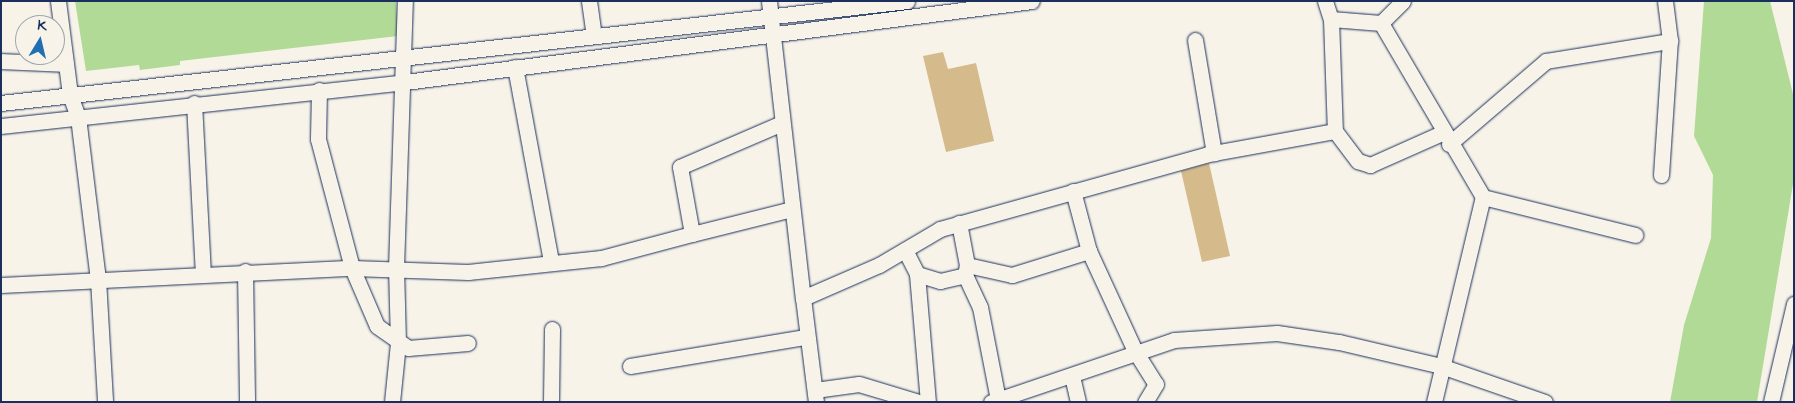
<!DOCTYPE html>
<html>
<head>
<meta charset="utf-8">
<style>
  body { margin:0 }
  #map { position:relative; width:1795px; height:403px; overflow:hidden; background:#f7f3e8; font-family:Mynerve,sans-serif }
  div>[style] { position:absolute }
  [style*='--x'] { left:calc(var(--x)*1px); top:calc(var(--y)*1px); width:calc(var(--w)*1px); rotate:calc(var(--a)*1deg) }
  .green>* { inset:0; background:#b2da97 }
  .building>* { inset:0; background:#d5ba8b }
  .roads { filter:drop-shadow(0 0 1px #1b2f5e) drop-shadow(0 0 1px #1b2f5e) }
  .minor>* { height:15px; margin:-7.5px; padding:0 7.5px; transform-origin:7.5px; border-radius:7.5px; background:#f7f3e8 }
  span { translate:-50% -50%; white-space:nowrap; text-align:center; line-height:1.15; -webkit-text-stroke:4px #f7f3e8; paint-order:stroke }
  .frame { position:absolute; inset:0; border:2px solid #1b2f5e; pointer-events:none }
  .north { position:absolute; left:15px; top:15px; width:50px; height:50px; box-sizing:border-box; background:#f7f3e8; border:1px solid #9fa5b1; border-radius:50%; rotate:9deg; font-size:14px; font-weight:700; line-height:20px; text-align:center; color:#1b2f5e }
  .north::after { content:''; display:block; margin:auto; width:18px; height:22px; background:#1f6fb2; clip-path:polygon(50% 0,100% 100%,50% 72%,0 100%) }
</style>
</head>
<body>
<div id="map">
  <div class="green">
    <i style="clip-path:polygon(75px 1px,396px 1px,398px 36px,180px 61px,180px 65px,140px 70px,139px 65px,86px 71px)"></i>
    <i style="clip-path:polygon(1704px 1px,1770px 1px,1794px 98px,1794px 178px,1757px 402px,1670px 402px,1684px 325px,1711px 238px,1713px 175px,1694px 136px)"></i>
  </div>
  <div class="building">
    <i style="clip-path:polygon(943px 52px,948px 69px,976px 63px,994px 141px,946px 152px,923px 56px)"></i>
    <i style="clip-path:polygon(1209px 163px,1230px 256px,1202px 262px,1181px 171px)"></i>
  </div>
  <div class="roads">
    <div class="minor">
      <i style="--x:58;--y:1;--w:95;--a:82.7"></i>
      <i style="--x:70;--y:95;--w:23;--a:70"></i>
      <i style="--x:78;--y:117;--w:163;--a:83"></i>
      <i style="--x:98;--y:279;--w:123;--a:86.7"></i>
      <i style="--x:589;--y:1;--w:35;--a:82"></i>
      <i style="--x:769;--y:1;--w:299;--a:83.5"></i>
      <i style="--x:1325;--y:1;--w:19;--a:72"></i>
      <i style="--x:1331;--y:19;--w:112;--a:88"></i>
      <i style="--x:1335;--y:131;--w:38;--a:53"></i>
      <i style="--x:1358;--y:161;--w:13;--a:18"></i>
      <i style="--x:1370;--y:165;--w:79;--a:-24"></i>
      <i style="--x:1331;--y:19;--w:50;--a:4.6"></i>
      <i style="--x:1381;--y:23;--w:202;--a:59.6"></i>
      <i style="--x:1381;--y:23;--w:31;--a:-45"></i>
      <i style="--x:1195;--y:40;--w:115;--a:80.5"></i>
      <i style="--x:1;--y:61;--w:65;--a:2.6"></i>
      <i style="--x:515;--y:67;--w:198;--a:79.5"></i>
      <i style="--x:319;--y:90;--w:49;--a:91.2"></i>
      <i style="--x:318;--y:139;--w:133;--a:75.2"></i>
      <i style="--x:352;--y:268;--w:63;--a:66.7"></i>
      <i style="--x:377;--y:326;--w:38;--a:35"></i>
      <i style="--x:408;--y:348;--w:60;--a:-4.8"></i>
      <i style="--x:1;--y:103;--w:912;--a:-6.42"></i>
      <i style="--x:194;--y:103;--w:169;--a:87"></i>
      <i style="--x:782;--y:123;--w:111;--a:156.7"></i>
      <i style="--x:680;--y:167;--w:68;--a:79.8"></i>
      <i style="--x:692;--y:234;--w:103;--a:-14"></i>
      <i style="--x:1;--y:126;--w:406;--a:-6.2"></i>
      <i style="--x:405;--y:82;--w:632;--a:-7.36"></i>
      <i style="--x:1449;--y:144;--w:128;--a:-40.6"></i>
      <i style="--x:1546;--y:61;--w:126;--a:-9.2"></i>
      <i style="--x:1661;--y:175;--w:134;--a:-86.2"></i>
      <i style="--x:1670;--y:41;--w:40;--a:-97.1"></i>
      <i style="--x:1073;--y:191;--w:62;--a:75.1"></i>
      <i style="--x:1089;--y:251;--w:110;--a:65.3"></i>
      <i style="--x:1135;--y:351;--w:39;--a:58"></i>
      <i style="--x:1156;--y:384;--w:21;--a:121"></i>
      <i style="--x:905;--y:250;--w:27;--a:63"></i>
      <i style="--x:917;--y:274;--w:24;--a:17"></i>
      <i style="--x:940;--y:281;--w:26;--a:-13"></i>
      <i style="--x:965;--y:275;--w:10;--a:-79"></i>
      <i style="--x:967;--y:265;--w:43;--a:-100.8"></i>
      <i style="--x:967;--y:265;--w:46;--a:12.5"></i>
      <i style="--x:1012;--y:275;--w:81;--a:-17.3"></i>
      <i style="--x:245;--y:271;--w:131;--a:89.1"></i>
      <i style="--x:917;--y:274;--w:128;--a:85.1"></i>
      <i style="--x:965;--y:275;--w:35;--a:65"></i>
      <i style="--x:980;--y:307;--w:95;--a:79"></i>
      <i style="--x:1;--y:285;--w:351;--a:-2.8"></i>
      <i style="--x:352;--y:268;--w:116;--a:2"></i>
      <i style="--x:468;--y:272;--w:134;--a:-6"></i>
      <i style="--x:601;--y:258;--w:94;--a:-14.8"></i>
      <i style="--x:630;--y:366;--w:178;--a:-9.4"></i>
      <i style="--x:1072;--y:376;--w:27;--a:77"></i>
      <i style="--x:815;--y:390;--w:44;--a:-7.8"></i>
      <i style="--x:859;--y:384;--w:63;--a:16.7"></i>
      <i style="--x:392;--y:402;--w:59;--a:-84.2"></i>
      <i style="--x:398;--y:343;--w:75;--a:-91.5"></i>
      <i style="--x:396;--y:268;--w:267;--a:-88.1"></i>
      <i style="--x:551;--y:402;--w:73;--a:-89.2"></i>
      <i style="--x:816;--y:402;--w:105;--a:-97.1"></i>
      <i style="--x:803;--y:298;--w:83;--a:-23.5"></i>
      <i style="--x:879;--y:265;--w:71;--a:-30.5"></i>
      <i style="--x:940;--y:229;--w:278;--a:-15.6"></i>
      <i style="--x:1208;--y:154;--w:129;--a:-10.3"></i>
      <i style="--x:991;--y:402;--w:193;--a:-18.7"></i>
      <i style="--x:1174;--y:340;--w:103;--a:-3.9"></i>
      <i style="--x:1277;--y:333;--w:63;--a:8.3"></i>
      <i style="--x:1339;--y:342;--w:105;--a:13.2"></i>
      <i style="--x:1441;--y:366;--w:110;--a:19.1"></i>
      <i style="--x:1434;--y:402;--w:211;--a:-76.6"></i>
      <i style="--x:1483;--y:197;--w:157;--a:14"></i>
      <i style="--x:1771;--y:402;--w:101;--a:-76.8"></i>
    </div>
  </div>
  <div class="frame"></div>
  <div class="north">K</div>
</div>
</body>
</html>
